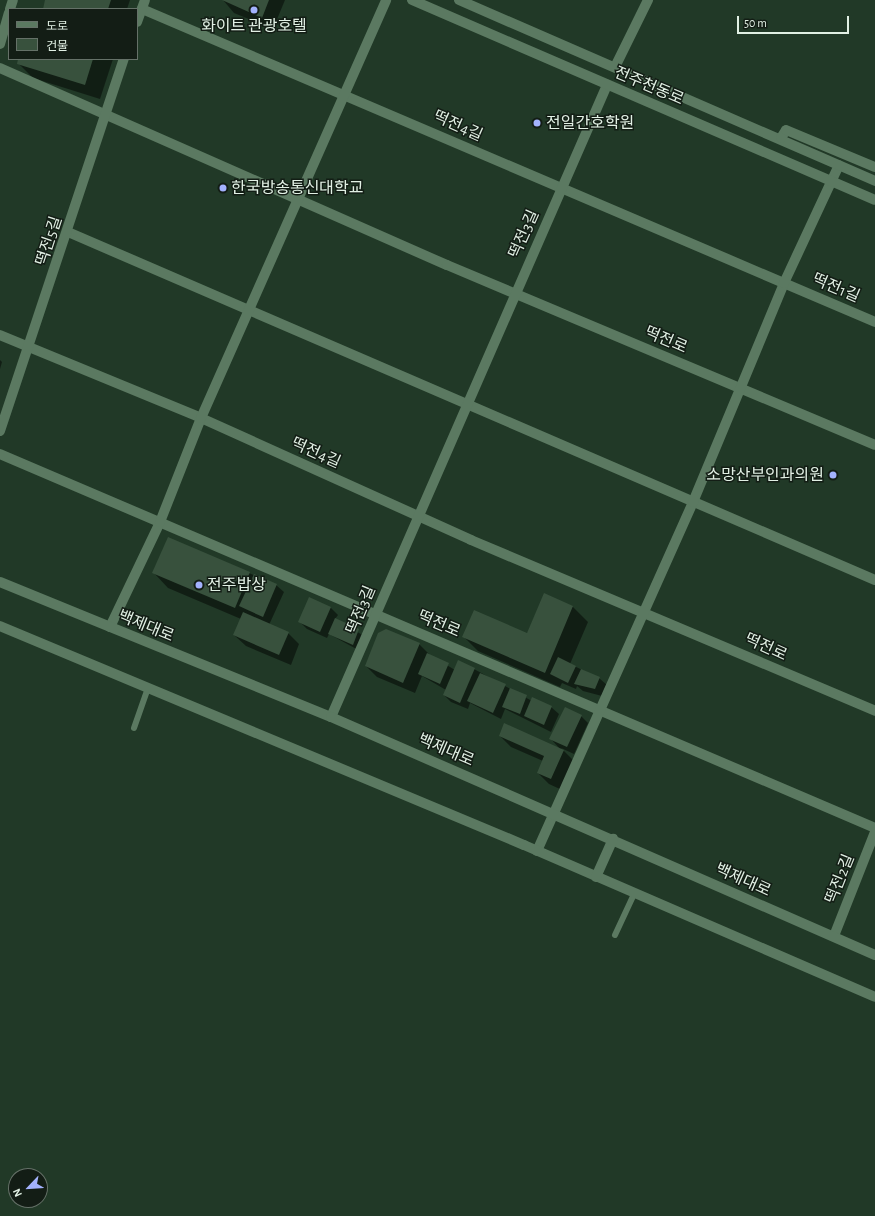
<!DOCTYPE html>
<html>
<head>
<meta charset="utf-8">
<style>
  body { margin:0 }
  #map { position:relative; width:875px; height:1216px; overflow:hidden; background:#213927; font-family:"Alegreya Sans","Noto Sans KR",sans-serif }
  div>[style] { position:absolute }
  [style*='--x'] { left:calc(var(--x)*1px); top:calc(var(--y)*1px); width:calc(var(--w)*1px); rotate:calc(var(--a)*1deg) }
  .shadow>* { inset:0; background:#0007 }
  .building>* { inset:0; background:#38513d }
  .service>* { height:6px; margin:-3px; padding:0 3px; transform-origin:3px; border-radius:3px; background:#5b7961 }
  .minor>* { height:10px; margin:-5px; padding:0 5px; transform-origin:5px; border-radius:5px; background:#5b7961 }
  .tertiary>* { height:10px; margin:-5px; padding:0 5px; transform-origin:5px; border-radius:5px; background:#5b7961 }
  .dots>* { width:11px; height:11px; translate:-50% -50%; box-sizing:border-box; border:2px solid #131d15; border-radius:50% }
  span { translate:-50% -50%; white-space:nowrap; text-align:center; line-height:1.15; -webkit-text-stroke:3px #131d15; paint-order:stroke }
  .poi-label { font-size:16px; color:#e1f0e4 }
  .left { translate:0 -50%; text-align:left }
  .right { translate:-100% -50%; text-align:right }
  .street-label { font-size:16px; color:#e1f0e4 }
  .legend { position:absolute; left:8px; top:8px; width:130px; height:52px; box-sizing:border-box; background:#131d15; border:1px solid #657168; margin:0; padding:5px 7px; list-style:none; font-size:12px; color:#e1f0e4 }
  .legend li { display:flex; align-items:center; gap:8px; height:20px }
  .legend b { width:20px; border:1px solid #657168 }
  .north { position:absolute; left:8px; top:1168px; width:40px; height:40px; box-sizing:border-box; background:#131d15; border:1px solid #657168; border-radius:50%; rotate:245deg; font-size:11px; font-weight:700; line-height:16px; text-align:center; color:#e1f0e4 }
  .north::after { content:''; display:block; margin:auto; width:14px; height:18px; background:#a3b2fd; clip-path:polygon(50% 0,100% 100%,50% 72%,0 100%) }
  .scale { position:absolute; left:737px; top:16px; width:112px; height:18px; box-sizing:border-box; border:2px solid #e1f0e4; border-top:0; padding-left:5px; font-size:12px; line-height:14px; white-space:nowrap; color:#e1f0e4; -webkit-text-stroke:3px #131d15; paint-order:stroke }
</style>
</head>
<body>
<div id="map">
  <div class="shadow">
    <i style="clip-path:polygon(46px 0,130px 0,127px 9px,44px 9px)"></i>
    <i style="clip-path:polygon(223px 0,285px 0,273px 29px,234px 13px)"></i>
    <i style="clip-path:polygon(20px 59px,113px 59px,100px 99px,33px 78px,18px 63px)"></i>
    <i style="clip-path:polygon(0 360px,2px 362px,0 369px)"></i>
    <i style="clip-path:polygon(154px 573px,249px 573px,276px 585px,284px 592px,269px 625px,288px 633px,299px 644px,291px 665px,246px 646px,234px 635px,241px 619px,168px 588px)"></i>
    <i style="clip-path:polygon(544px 595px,573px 607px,588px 622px,570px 664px,599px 678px,607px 685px,602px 696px,583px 691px,577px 686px,576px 689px,562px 683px,560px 687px,478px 651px,464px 637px,527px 634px)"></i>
    <i style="clip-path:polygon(330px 607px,338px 615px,335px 619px,366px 637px,360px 651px,329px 634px,327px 638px,307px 629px,300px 622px)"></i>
    <i style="clip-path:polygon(419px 644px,430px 655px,455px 670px,474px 669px,532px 701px,551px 707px,559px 714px,551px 732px,505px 709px,501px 719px,470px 703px,468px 709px,451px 702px,444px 695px,446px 690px,422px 676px,415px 693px,377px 677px,366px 666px)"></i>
    <i style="clip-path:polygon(581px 716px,588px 723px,574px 754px,561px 748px,575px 762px,562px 790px,549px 784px,538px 773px,543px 761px,511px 747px,500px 736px,560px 749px,551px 739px)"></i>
  </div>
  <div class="building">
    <i style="clip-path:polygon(45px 0,111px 0,108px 9px,43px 9px)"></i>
    <i style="clip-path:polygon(222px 0,269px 0,262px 18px)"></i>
    <i style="clip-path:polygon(18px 59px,93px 59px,85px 85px,17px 64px)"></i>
    <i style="clip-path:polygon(168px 537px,250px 572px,235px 608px,152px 573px)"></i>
    <i style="clip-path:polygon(254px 574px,277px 584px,263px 617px,239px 606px)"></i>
    <i style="clip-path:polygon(544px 593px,573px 606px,545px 673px,462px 637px,474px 610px,527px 633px)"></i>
    <i style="clip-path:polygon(309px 597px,331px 607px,320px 632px,298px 622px)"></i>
    <i style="clip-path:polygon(243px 612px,289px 632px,279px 655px,233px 635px)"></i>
    <i style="clip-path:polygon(335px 618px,359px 629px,353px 645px,328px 634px)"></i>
    <i style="clip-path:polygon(386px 629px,420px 643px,403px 683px,365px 666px,378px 633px)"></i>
    <i style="clip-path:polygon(427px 653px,449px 663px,440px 684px,418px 674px)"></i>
    <i style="clip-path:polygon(558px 657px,576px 666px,568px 683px,550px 674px)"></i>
    <i style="clip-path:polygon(458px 660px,475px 668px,460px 703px,443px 695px)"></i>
    <i style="clip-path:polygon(581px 669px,600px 677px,595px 689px,574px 684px)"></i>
    <i style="clip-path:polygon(480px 673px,506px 684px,493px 713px,467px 701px)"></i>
    <i style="clip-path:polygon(510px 688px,527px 695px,520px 714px,502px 707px)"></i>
    <i style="clip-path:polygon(532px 697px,552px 706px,544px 725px,524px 716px)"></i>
    <i style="clip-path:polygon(565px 707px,582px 715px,567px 747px,549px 739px)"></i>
    <i style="clip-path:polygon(504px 723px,564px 750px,551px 779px,537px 773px,544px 756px,499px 736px)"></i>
  </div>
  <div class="service">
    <i style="--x:134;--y:728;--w:42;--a:-70.7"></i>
    <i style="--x:615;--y:935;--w:45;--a:-65.1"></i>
  </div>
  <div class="minor">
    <i style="--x:142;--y:9;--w:797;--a:23.12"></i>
    <i style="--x:137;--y:22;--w:23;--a:-70"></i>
    <i style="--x:615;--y:67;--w:75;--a:-63.8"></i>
    <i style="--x:0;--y:68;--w:488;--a:23.8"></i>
    <i style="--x:447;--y:265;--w:464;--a:22.8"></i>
    <i style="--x:68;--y:232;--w:879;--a:23.33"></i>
    <i style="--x:0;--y:335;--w:217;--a:22.4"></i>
    <i style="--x:201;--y:418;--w:296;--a:24.3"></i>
    <i style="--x:471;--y:540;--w:439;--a:22.9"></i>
    <i style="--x:0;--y:431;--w:392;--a:-71.6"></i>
    <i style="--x:0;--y:454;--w:952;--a:23.14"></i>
    <i style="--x:110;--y:627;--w:116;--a:-64.5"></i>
    <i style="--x:160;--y:522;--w:112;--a:-68.5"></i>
    <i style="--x:201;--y:418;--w:457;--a:-66.1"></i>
    <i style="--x:331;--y:717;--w:690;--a:-66.41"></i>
    <i style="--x:537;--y:851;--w:382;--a:-65.9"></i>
    <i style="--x:693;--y:502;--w:237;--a:-67.4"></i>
    <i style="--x:784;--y:283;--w:130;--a:-65"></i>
    <i style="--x:834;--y:936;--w:112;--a:-68.5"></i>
  </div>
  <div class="tertiary">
    <i style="--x:412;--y:0;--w:504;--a:23.36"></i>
    <i style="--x:459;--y:0;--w:454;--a:23.5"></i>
    <i style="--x:10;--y:9;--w:9;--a:-72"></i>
    <i style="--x:0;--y:44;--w:32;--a:-74"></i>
    <i style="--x:781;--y:138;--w:9;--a:-58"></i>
    <i style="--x:786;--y:130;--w:96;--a:22.6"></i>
    <i style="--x:0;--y:582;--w:357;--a:22.2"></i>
    <i style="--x:331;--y:717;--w:594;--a:23.63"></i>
    <i style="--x:0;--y:626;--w:568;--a:22.68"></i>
    <i style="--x:524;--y:845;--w:382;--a:23.4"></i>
    <i style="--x:596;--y:877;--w:42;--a:-65.9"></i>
  </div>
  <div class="dots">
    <i style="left:254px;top:10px;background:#a3b2fd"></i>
    <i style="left:537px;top:123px;background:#a3b2fd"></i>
    <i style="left:223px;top:188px;background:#a3b2fd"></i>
    <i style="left:833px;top:475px;background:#a3b2fd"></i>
    <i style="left:199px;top:585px;background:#a3b2fd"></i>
  </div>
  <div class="poi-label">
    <span style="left:254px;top:26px">화이트 관광호텔</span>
    <span class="left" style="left:546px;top:123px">전일간호학원</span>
    <span class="left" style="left:231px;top:188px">한국방송통신대학교</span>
    <span class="right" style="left:824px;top:475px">소망산부인과의원</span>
    <span class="left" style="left:207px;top:585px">전주밥상</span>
  </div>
  <div class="street-label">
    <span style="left:649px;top:86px;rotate:23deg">전주천동로</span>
    <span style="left:458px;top:126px;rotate:24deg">떡전4길</span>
    <span style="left:524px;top:234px;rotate:-66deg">떡전3길</span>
    <span style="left:49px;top:241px;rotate:-72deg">떡전5길</span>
    <span style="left:836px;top:288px;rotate:23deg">떡전1길</span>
    <span style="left:666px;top:340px;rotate:23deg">떡전로</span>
    <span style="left:316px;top:453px;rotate:24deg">떡전4길</span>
    <span style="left:361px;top:610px;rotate:-67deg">떡전3길</span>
    <span style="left:439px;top:624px;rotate:23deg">떡전로</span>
    <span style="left:146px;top:626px;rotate:22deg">백제대로</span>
    <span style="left:766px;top:647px;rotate:24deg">떡전로</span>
    <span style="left:446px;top:750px;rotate:23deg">백제대로</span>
    <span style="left:840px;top:879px;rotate:-68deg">떡전2길</span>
    <span style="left:743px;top:880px;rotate:24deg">백제대로</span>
  </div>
  <ul class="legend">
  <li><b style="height:5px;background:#5b7961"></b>도로</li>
  <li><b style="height:11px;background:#38513d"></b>건물</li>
  </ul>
  <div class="north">N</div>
  <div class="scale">50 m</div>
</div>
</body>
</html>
